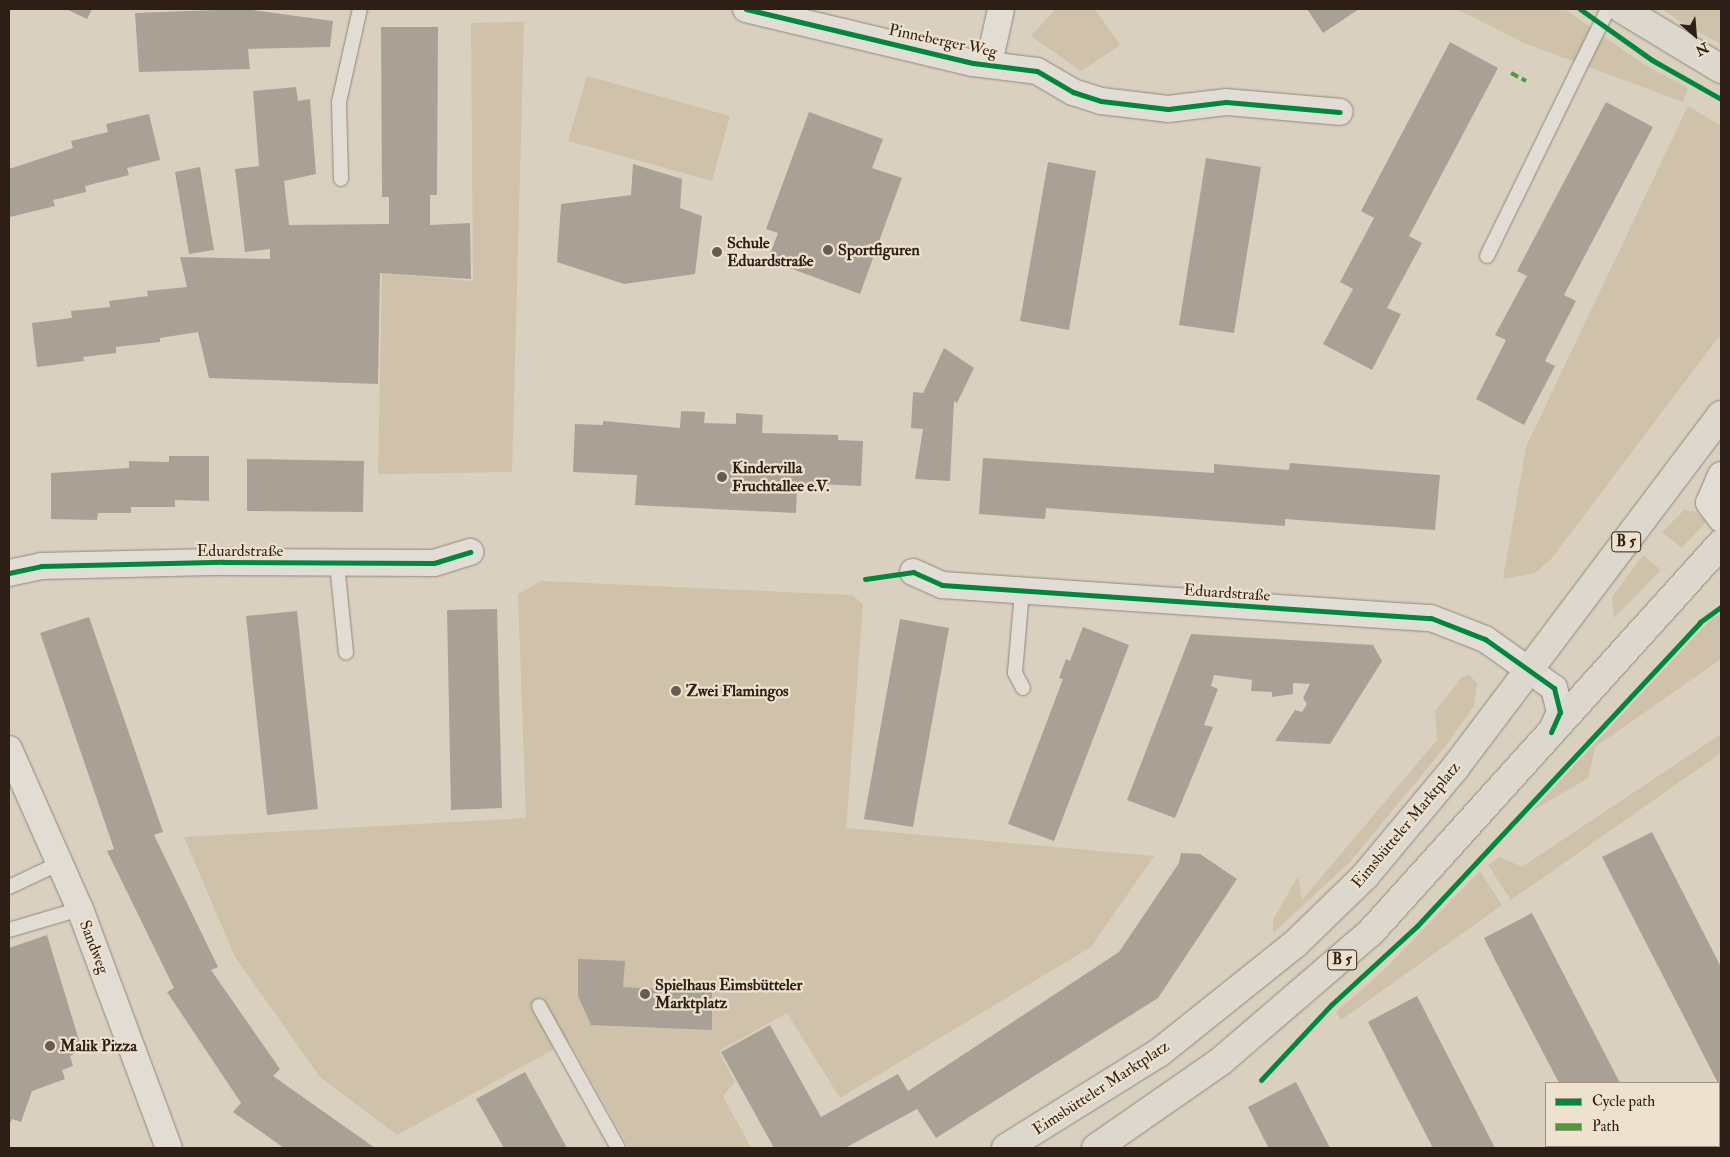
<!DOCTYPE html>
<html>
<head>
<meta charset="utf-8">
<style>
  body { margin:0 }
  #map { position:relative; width:1730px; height:1157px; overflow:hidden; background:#dad0bf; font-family:"IM FELL Double Pica",serif }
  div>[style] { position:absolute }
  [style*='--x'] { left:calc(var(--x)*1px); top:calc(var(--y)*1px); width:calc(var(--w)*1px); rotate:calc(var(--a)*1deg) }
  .green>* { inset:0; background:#cfc1aa }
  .building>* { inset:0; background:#a9a196 }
  .roads { filter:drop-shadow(0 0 1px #8f877d) drop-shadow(0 0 1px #8f877d) }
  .lane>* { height:14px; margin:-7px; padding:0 7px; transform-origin:7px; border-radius:7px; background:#e2ddd4 }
  .street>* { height:26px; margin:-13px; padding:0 13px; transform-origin:13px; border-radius:13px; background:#e2ddd4 }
  .primary>* { height:28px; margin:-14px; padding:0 14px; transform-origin:14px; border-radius:14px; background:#ddd8cd }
  .quiet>* { height:4px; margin-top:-2px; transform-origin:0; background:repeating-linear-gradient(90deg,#4f9a3d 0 8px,transparent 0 12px) }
  .cycleway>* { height:5px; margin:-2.5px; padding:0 2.5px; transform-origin:2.5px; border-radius:2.5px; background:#00873e }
  .dots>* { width:14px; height:14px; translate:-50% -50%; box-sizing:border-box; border:2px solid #eee2ce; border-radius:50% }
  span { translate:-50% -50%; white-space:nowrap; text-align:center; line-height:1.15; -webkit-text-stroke:4.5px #eee2ce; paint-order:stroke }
  .shield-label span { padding:1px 4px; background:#eee2ce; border:1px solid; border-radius:4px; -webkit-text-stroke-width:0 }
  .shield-label { font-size:15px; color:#2d1e16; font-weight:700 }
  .street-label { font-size:16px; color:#2d1e16 }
  .poi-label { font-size:16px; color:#2d1e16; font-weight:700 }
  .left { translate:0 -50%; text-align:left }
  .frame { position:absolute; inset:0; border:10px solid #2d1e16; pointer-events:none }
  .legend { position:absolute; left:1545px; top:1082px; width:175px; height:65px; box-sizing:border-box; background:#eee2ce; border:1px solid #a19484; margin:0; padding:6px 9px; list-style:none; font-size:15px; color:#2d1e16 }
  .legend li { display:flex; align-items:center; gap:10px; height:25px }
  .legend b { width:25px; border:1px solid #a19484 }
  .north { position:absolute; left:1670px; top:10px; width:50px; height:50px; -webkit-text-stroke:4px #eee2ce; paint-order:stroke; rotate:153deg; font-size:14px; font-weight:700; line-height:20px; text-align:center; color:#2d1e16 }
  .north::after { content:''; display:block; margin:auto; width:18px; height:22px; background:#2d1e16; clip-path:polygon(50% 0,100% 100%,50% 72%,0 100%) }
</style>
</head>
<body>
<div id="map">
  <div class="green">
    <i style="clip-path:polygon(1056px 9px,1095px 9px,1120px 45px,1081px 71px,1031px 36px)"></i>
    <i style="clip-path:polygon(1457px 9px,1564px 9px,1645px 65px,1688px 88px,1683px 102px,1524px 43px)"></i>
    <i style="clip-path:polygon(1662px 9px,1721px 9px,1721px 44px,1682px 23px)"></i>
    <i style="clip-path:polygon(524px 22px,512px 472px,378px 474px,382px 273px,473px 281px,471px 23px)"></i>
    <i style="clip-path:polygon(587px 76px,730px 116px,712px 181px,568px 141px)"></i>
    <i style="clip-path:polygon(1688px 106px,1721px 126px,1721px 334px,1552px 558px,1535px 573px,1503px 579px,1526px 447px)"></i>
    <i style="clip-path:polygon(1684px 510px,1696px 512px,1706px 522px,1682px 548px,1662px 532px)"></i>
    <i style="clip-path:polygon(1643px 555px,1661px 570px,1614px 618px,1612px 597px)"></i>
    <i style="clip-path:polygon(541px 581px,852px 595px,863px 604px,846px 828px,1154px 856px,1091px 947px,840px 1098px,787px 1013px,719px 1051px,735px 1082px,723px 1096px,751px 1148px,629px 1148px,569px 1041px,397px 1135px,320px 1077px,235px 957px,184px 837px,526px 818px,518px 594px)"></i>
    <i style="clip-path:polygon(1721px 615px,1721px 659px,1595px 747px,1588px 778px,1532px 811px,1713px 617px)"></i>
    <i style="clip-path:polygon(1469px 675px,1477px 683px,1474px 706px,1444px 748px,1350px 862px,1273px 933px,1273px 920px,1298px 876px,1302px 900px,1437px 740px,1435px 711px,1462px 677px)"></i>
    <i style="clip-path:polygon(1721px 734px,1721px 753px,1511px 900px,1488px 865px,1500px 857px,1522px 867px)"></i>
    <i style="clip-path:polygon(1480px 871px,1502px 905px,1341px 1020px,1336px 1012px,1383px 971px)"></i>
  </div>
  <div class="building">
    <i style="clip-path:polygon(66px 9px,92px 9px,87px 19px)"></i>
    <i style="clip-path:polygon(244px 9px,333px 21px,330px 47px,248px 49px,250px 69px,139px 72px,135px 13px)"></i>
    <i style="clip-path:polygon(1307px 9px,1359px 9px,1323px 33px)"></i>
    <i style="clip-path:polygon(381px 27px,438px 27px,437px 195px,430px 195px,430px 225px,470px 223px,471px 279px,380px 273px,378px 384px,209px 378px,198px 332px,160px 338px,160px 342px,116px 347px,116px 353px,83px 357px,84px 361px,37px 367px,32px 323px,72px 318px,71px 311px,110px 307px,109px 301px,148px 296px,147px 291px,187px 287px,180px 257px,270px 259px,270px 249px,245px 252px,235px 169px,259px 166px,253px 91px,296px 87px,298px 101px,310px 99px,316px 174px,284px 181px,289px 225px,389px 224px,389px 197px,382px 197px)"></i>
    <i style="clip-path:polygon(1450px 42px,1498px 68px,1409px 236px,1422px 243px,1387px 308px,1401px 314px,1372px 370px,1323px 344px,1353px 289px,1340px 282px,1374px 218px,1361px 211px)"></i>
    <i style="clip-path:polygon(1606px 102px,1653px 127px,1564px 295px,1576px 301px,1545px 361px,1555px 366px,1524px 425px,1476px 399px,1506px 340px,1495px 335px,1527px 276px,1517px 271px)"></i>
    <i style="clip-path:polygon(809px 112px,883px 139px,872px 168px,902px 178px,860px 294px,768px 260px,778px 233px,766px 229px)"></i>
    <i style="clip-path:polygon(149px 114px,160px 160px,127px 168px,129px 175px,85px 186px,86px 192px,53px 200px,55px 206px,10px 217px,9px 169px,73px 148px,71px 141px,108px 132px,106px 124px)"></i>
    <i style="clip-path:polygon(1206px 158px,1261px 167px,1234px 333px,1179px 325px)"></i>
    <i style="clip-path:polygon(1048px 162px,1096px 171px,1069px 330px,1020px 321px)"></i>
    <i style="clip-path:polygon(633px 164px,682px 179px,680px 208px,702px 216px,695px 274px,624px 284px,557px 262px,561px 204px,631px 195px)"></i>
    <i style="clip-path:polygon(200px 167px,214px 250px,189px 254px,175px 172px)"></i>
    <i style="clip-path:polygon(944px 348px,974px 368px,957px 403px,954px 401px,950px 481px,915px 479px,923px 429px,911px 428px,913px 392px,923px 393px)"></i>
    <i style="clip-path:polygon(681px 411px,705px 412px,704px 423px,736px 424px,736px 413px,763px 415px,762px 433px,838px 435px,838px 440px,863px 441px,861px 486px,797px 483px,796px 513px,635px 505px,637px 475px,573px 472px,575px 424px,603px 425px,603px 421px,680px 428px)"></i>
    <i style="clip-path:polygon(169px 456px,209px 456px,209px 501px,175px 500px,175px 507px,131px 507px,131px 513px,98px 513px,97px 520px,51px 519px,51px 473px,129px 468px,129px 461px,169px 462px)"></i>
    <i style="clip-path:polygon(983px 458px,1214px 473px,1214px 464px,1289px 470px,1290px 463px,1440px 475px,1435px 530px,1285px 519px,1285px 526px,1046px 508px,1045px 519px,979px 514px)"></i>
    <i style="clip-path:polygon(247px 459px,364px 461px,363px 512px,247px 511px)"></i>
    <i style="clip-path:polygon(497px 609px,502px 808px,451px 810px,447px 610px)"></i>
    <i style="clip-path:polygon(297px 611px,318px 809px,267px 815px,246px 616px)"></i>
    <i style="clip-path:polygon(89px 617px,163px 832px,154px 835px,218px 967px,211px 970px,280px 1069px,273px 1076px,375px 1148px,284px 1148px,233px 1112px,241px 1103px,167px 992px,174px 988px,107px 851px,114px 849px,40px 633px)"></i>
    <i style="clip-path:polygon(900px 619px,949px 628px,913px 827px,864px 819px)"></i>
    <i style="clip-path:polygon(1083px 627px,1129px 645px,1054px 841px,1008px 824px,1063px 679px,1059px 678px,1066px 659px,1070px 661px)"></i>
    <i style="clip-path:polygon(1191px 634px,1373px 645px,1382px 661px,1330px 744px,1275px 741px,1295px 710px,1302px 712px,1307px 704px,1303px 698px,1310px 684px,1293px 683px,1293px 694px,1272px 697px,1272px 692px,1251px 691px,1252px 680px,1214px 675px,1211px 686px,1218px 689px,1204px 725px,1213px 727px,1175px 818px,1127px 800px)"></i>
    <i style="clip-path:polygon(1652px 832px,1721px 967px,1721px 1089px,1602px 857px)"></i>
    <i style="clip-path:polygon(1181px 853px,1200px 854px,1237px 879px,1158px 998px,936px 1138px,917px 1109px,845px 1148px,774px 1148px,721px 1052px,770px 1025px,821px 1117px,898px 1074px,908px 1091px,1119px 952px,1179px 863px)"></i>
    <i style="clip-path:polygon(1532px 913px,1620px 1083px,1559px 1083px,1500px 970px,1484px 938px)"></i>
    <i style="clip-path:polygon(47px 935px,82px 1050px,70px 1056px,73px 1066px,62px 1070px,65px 1079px,32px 1091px,21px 1122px,12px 1119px,9px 1125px,9px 948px)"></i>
    <i style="clip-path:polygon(578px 959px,625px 961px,623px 987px,712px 992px,712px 1030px,591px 1025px,578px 996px)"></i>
    <i style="clip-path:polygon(1417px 996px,1495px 1148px,1433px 1148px,1368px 1022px)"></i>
    <i style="clip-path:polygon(525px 1072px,540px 1099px,567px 1148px,504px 1148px,476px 1099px)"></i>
    <i style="clip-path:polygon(1296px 1082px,1330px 1148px,1269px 1148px,1264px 1139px,1248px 1107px)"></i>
    <i style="clip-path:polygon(1591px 1146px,1653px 1146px,1654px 1148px,1592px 1148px)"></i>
  </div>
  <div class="roads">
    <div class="lane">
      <i style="--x:341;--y:179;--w:77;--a:-91.5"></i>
      <i style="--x:339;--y:102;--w:95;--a:-77.3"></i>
      <i style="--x:1487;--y:256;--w:275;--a:-63.9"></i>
      <i style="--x:337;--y:564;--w:89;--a:84.2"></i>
      <i style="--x:1022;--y:591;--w:82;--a:94.9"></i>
      <i style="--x:1015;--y:673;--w:17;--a:62"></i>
      <i style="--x:9;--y:887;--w:56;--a:-25.2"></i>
      <i style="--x:9;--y:930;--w:74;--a:-16.5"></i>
      <i style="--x:539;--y:1006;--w:162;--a:60.9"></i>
    </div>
    <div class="street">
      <i style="--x:746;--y:9;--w:233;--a:13.4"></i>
      <i style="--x:973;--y:63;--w:64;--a:7.1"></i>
      <i style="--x:1037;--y:71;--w:42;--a:30.3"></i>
      <i style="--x:1073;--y:92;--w:29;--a:18"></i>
      <i style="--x:1101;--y:101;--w:67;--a:6.8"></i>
      <i style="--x:1168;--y:109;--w:58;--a:-6.9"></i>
      <i style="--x:1226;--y:102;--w:114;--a:5"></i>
      <i style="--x:989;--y:64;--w:56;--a:-77.7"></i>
      <i style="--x:1721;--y:475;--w:30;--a:113"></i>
      <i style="--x:1709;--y:503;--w:20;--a:53"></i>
      <i style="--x:913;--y:572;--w:32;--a:24"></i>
      <i style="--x:942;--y:585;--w:490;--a:3.9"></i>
      <i style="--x:1431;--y:618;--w:58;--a:21.3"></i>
      <i style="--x:1485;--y:639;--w:85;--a:35.4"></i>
      <i style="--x:1554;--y:688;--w:25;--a:76"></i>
      <i style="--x:1560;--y:712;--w:22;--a:114"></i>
      <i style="--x:9;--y:573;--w:33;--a:-12"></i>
      <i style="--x:41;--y:566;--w:182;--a:-1.3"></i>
      <i style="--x:223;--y:562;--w:211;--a:0.3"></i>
      <i style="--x:434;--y:563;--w:38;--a:-17"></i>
      <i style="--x:9;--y:749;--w:175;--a:66.1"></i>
      <i style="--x:80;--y:909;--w:255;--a:69.6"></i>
    </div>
    <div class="primary">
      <i style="--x:1622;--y:9;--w:116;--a:31.2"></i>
      <i style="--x:1006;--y:1148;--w:181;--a:-31.9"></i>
      <i style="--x:1160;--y:1052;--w:173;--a:-38.7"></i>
      <i style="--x:1295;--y:944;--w:98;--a:-44.2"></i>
      <i style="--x:1365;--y:876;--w:141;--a:-50.2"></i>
      <i style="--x:1455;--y:768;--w:442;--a:-53"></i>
      <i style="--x:1096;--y:1148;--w:152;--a:-34.8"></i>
      <i style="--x:1221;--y:1061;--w:198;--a:-40.7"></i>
      <i style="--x:1371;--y:932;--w:523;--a:-47.95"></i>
    </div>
  </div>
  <div class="quiet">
    <i style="--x:1511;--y:73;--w:17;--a:28"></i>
  </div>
  <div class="cycleway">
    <i style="--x:746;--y:9;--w:233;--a:13.4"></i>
    <i style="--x:973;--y:63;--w:64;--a:7.1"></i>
    <i style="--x:1037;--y:71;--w:42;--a:30.3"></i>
    <i style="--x:1073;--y:92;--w:29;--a:18"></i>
    <i style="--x:1101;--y:101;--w:67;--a:6.8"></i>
    <i style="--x:1168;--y:109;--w:58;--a:-6.9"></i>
    <i style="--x:1226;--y:102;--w:114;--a:5"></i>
    <i style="--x:1580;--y:9;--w:88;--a:35.3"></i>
    <i style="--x:1652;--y:60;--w:79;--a:29.5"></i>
    <i style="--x:9;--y:573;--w:33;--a:-12"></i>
    <i style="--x:41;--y:566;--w:182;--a:-1.3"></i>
    <i style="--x:223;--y:562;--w:211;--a:0.3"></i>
    <i style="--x:434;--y:563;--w:38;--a:-17"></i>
    <i style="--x:865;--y:579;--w:49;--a:-8.3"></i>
    <i style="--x:913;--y:572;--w:32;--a:24"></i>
    <i style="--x:942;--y:585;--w:490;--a:3.9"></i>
    <i style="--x:1431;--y:618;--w:58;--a:21.3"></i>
    <i style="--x:1485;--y:639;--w:85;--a:35.4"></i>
    <i style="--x:1554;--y:688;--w:25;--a:76"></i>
    <i style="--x:1560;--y:712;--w:22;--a:114"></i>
    <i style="--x:1261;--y:1080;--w:103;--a:-47"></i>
    <i style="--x:1331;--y:1005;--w:117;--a:-42.6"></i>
    <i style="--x:1417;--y:926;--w:415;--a:-47"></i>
    <i style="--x:1700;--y:622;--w:26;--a:-36"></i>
  </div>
  <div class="dots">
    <i style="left:828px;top:250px;background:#6a5c51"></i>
    <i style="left:717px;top:252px;background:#6a5c51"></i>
    <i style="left:722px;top:477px;background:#6a5c51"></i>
    <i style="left:676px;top:691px;background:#6a5c51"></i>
    <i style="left:645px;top:994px;background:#6a5c51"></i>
    <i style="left:50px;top:1046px;background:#6a5c51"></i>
  </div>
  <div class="shield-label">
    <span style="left:1626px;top:542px">B 5</span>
    <span style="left:1342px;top:960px">B 5</span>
  </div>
  <div class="street-label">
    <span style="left:943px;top:41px;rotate:12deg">Pinneberger Weg</span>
    <span style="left:240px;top:551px">Eduardstraße</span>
    <span style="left:1227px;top:593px;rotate:4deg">Eduardstraße</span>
    <span style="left:1406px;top:825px;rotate:-50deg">Eimsbütteler Marktplatz</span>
    <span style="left:94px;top:947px;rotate:69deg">Sandweg</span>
    <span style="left:1101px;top:1088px;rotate:-33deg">Eimsbütteler Marktplatz</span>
  </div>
  <div class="poi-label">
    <span class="left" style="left:727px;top:252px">Schule<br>Eduardstraße</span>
    <span class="left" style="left:838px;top:250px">Sportfiguren</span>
    <span class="left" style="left:732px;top:477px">Kindervilla<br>Fruchtallee e.V.</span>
    <span class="left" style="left:686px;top:691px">Zwei Flamingos</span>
    <span class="left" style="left:655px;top:994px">Spielhaus Eimsbütteler<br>Marktplatz</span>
    <span class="left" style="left:60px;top:1046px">Malik Pizza</span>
  </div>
  <div class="frame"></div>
  <ul class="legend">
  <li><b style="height:6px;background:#00873e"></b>Cycle path</li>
  <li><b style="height:6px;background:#4f9a3d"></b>Path</li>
  </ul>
  <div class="north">N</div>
</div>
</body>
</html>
